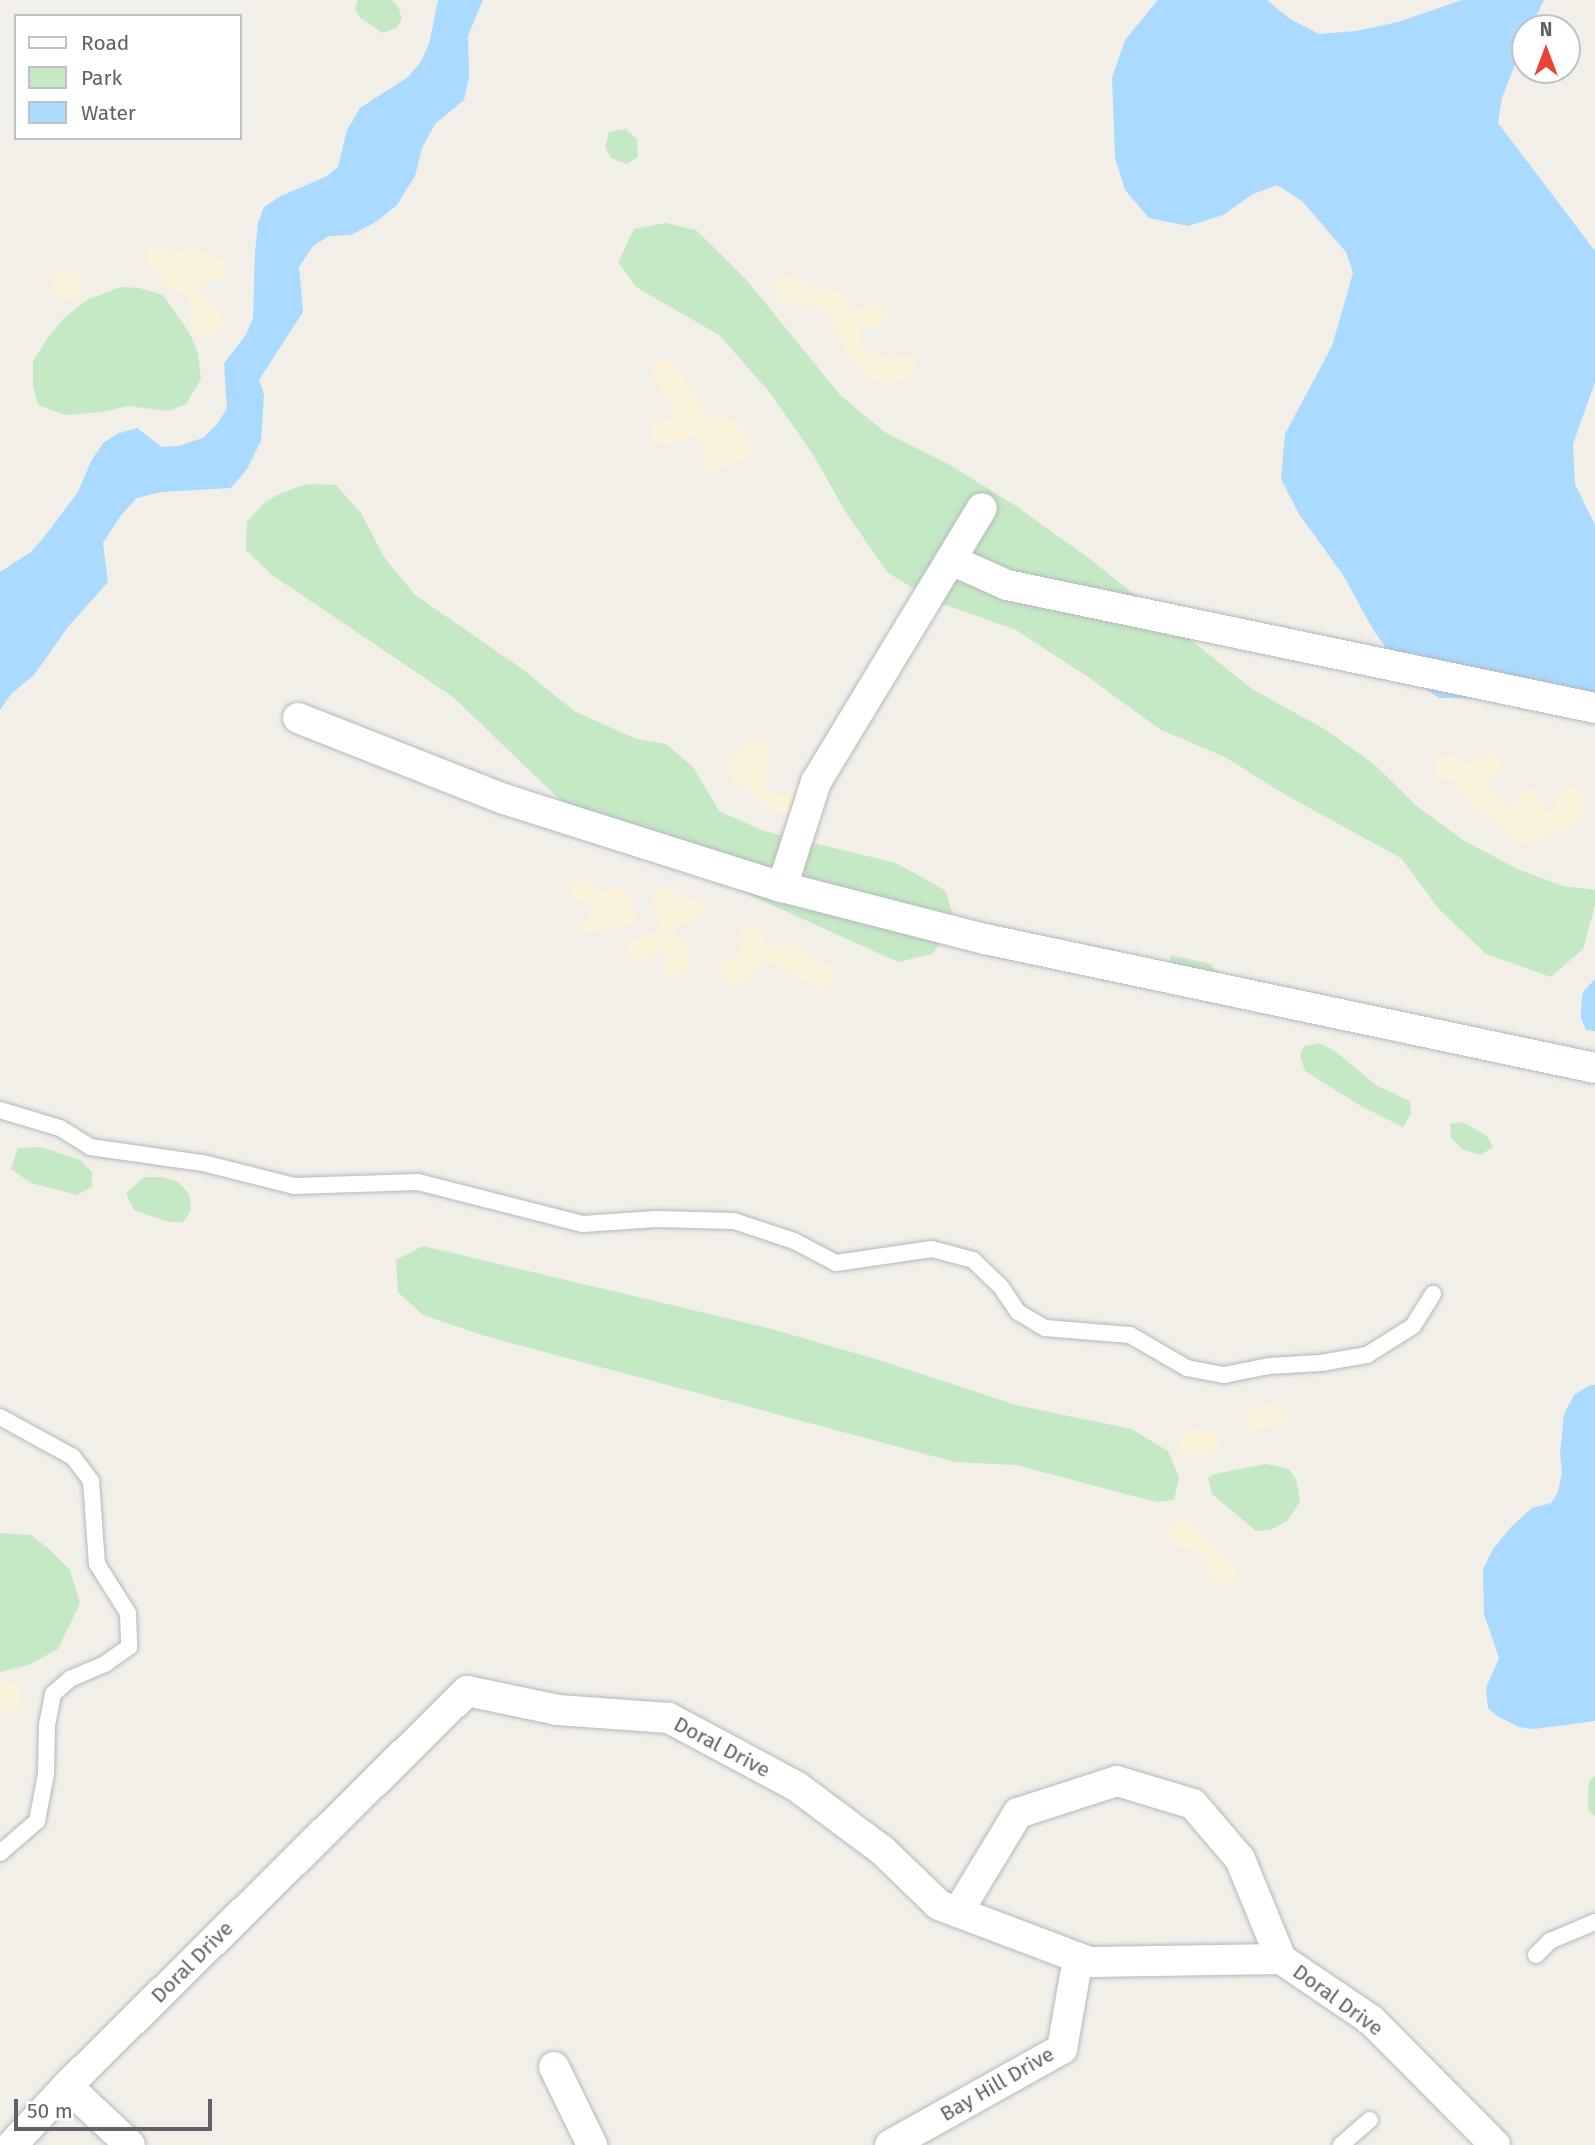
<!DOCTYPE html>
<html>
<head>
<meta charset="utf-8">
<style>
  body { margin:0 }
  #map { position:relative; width:1595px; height:2145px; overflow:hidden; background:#f1efe8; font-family:"Fira Sans",sans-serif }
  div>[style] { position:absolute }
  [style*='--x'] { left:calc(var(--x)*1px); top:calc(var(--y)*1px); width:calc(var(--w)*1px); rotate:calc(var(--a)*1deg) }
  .green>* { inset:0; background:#c5e8c5 }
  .sand>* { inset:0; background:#fbf3d9 }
  .water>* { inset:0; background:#aadaff }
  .roads { filter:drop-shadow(0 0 2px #b5b8bc) drop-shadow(0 0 2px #b5b8bc) }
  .service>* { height:16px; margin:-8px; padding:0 8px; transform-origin:8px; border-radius:8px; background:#fff }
  .minor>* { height:30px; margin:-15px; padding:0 15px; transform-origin:15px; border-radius:15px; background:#fff }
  span { translate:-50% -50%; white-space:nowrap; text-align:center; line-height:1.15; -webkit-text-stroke:6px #fff; paint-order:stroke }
  .street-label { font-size:21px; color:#5f6368 }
  .legend { position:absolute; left:14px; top:14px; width:228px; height:126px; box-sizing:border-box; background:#fff; border:2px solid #bfc1c3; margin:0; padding:9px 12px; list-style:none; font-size:21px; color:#5f6368 }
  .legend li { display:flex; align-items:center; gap:14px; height:35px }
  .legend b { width:35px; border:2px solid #bfc1c3 }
  .north { position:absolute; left:1511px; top:14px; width:70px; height:70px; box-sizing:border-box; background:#fff; border:2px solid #bfc1c3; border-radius:50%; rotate:0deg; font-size:19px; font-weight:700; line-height:28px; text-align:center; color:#5f6368 }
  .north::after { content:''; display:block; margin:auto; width:24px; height:32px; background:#ea4335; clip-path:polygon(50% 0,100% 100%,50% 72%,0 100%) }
  .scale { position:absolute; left:14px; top:2099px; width:198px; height:32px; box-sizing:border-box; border:4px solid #5f6368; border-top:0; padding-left:9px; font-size:21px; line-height:24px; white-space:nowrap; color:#5f6368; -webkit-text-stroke:5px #fff; paint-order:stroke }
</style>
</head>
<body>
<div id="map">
  <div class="green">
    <i style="clip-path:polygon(358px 0,391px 0,398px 6px,402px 19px,397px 27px,383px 33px,360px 18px,355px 9px)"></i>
    <i style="clip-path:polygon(626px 129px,637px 139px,638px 157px,627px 164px,611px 158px,605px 147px,609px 132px)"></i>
    <i style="clip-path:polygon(666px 223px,696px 230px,745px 278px,841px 396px,886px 433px,950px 465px,1016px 506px,1090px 559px,1252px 689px,1326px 730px,1375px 765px,1418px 807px,1463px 840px,1517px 869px,1563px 886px,1595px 890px,1595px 905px,1583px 949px,1551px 977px,1486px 954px,1438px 908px,1401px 858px,1284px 794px,1225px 757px,1161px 730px,1091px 679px,1016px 630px,932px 600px,887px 572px,845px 511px,814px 456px,771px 394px,719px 335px,636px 287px,618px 262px,634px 229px)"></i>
    <i style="clip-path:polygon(120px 287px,139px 288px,163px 295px,190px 334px,198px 353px,201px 379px,186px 404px,169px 411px,128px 406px,102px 412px,65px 415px,38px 405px,33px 386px,33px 361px,47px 339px,64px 318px,87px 300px)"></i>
    <i style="clip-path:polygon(306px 484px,336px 485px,361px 513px,384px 557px,415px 595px,521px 668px,574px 711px,636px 739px,666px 744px,693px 767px,719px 811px,764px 831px,896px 863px,946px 891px,956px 925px,932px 954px,898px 962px,579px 818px,453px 697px,272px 575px,246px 550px,247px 522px,263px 504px,277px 495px)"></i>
    <i style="clip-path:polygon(1171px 955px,1211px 964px,1217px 975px,1170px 964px)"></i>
    <i style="clip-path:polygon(1319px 1043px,1336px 1052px,1376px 1085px,1410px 1101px,1411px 1114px,1403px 1127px,1361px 1106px,1305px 1071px,1300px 1056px,1304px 1046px)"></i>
    <i style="clip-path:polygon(1463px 1122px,1487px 1136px,1493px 1147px,1481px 1155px,1462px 1149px,1451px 1138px,1450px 1124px)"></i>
    <i style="clip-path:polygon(41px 1147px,80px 1160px,92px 1172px,92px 1187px,77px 1195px,31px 1183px,11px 1169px,18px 1148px)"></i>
    <i style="clip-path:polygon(144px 1177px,163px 1177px,178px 1182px,190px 1195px,191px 1211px,183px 1222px,168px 1222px,134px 1210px,126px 1193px)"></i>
    <i style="clip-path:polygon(423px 1246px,768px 1328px,879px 1360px,1016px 1405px,1131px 1429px,1168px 1451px,1179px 1477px,1174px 1500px,1156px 1502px,1016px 1465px,955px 1462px,485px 1336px,423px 1315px,398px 1292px,396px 1260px)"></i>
    <i style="clip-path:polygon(1266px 1464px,1289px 1469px,1296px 1479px,1300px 1502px,1287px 1521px,1270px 1530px,1256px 1531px,1212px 1494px,1208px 1478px,1214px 1474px)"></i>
    <i style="clip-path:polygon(0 1533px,31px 1535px,49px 1549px,70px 1570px,80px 1603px,58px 1649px,28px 1665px,0 1672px)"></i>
    <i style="clip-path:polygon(1595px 1775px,1595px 1817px,1588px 1809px,1588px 1792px,1590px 1780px)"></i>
  </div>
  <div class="sand">
    <i style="clip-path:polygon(155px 246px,172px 255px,190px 248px,225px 261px,226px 276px,204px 283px,198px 290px,219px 312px,223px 326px,210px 337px,198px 337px,190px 325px,191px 303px,183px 294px,164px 285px,163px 278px,147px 265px,146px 252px)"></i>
    <i style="clip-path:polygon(58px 270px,74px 272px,81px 278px,82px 294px,74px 301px,59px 297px,53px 288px,53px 276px)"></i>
    <i style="clip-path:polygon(795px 276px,810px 288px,839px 291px,852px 311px,874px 305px,882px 308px,887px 319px,880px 328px,859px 325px,862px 344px,876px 355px,893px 358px,913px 356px,916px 366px,913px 377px,887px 383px,870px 379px,846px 351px,829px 315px,817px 307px,781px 303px,775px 294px,777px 283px,784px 277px)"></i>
    <i style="clip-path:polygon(663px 357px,675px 364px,702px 410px,712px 417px,724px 417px,736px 423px,745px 433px,751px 448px,748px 458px,712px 472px,704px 466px,702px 442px,693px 436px,664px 446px,654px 440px,649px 432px,654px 423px,671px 419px,676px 414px,652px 374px,653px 364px)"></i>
    <i style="clip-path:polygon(754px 741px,766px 746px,769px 762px,765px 779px,768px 791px,781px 796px,801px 784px,790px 815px,771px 811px,748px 788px,735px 784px,726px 771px,735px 755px)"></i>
    <i style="clip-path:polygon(1493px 752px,1500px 759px,1502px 767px,1493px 776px,1484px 779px,1484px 785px,1504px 806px,1513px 806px,1522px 792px,1534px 788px,1546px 813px,1553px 811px,1558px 795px,1566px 786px,1578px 790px,1585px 800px,1580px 818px,1570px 830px,1558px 830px,1527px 844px,1513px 840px,1495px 820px,1475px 810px,1466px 800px,1454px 781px,1441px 779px,1434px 774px,1437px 759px,1448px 755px,1458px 757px,1465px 764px,1472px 764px)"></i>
    <i style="clip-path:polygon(582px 878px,595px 889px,604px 892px,621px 885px,633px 903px,636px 915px,634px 923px,590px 933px,579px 929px,593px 910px,591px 903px,573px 899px,570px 891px,575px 882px)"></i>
    <i style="clip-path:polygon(663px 889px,674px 889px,680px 897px,702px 902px,706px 909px,696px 920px,678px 924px,674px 933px,689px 948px,691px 960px,686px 970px,672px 977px,666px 974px,663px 952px,659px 951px,645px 960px,635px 960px,627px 953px,627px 943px,659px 930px,660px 920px,651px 896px)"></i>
    <i style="clip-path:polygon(741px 927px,753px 927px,763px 934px,765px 945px,784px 946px,792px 939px,814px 961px,832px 966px,831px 983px,824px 992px,776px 964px,761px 960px,744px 981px,730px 984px,723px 974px,720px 962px,735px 956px,742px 947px)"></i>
    <i style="clip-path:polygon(1264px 1405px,1279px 1406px,1287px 1418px,1282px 1424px,1251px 1431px,1245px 1419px,1247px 1413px)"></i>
    <i style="clip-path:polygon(1198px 1428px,1217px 1434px,1220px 1439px,1218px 1447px,1204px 1456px,1184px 1454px,1179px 1449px,1181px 1435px)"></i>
    <i style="clip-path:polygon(1183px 1520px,1190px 1521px,1217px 1552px,1234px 1564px,1238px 1575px,1232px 1583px,1216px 1584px,1200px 1552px,1175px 1546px,1168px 1538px,1170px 1525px)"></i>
    <i style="clip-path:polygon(4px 1681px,20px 1687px,22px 1698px,18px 1710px,0 1715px,0 1683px)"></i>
  </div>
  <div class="water">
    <i style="clip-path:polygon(438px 0,483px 0,468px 36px,469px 77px,464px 100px,435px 124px,422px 148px,415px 176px,397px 205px,376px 222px,351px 235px,329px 236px,313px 246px,299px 267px,303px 312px,259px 380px,264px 394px,261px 441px,247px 469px,231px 488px,161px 492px,137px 498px,121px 515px,103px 543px,108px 582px,68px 627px,34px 675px,11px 694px,0 710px,0 572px,31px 552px,44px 537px,78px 492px,91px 461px,104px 442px,119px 433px,137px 428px,162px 447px,178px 446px,203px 438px,217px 424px,227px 408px,224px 363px,246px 335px,253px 318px,255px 252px,258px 223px,264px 207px,279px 197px,327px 176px,338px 167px,347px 130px,360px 108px,408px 77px,420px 63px,429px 44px)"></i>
    <i style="clip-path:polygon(1158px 0,1267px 0,1290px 19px,1319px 34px,1356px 31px,1398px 22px,1462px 0,1544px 0,1530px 28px,1525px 28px,1525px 38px,1502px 98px,1498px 123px,1595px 251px,1595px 382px,1573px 444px,1575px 484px,1595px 525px,1595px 711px,1472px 698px,1439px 698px,1407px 677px,1374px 631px,1343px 575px,1299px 514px,1281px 479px,1285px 434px,1332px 346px,1353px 273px,1346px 252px,1302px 201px,1277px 185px,1253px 194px,1223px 215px,1188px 226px,1149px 218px,1125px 190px,1115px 158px,1112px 78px,1125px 40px)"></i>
    <i style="clip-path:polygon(1595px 979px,1595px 1031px,1586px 1030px,1581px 1018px,1581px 1006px,1583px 992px)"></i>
    <i style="clip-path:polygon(1590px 1385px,1595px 1385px,1595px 1721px,1534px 1729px,1519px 1727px,1497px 1716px,1488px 1708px,1486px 1688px,1499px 1658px,1484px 1614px,1483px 1569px,1493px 1549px,1512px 1526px,1532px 1508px,1551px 1503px,1558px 1492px,1562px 1472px,1560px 1454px,1564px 1414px,1574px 1395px)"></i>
  </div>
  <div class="roads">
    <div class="service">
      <i style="--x:0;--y:1110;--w:63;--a:16.7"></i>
      <i style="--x:60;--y:1128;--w:36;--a:32"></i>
      <i style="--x:90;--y:1147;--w:114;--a:8.1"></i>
      <i style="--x:203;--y:1163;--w:94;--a:14.2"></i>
      <i style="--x:294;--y:1186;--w:124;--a:-1.8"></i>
      <i style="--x:418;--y:1182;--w:170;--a:14.3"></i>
      <i style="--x:583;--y:1224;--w:73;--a:-3.9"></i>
      <i style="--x:656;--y:1219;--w:78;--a:1.5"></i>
      <i style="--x:734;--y:1221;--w:63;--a:18.4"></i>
      <i style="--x:794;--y:1241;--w:47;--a:27.6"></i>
      <i style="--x:836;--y:1263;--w:97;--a:-8.3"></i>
      <i style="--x:932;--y:1249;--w:42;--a:15"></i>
      <i style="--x:973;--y:1260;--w:39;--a:44"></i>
      <i style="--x:1001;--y:1287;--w:30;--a:56"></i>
      <i style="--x:1018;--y:1312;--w:31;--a:31"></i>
      <i style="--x:1045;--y:1328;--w:85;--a:4.7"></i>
      <i style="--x:1130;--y:1335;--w:66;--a:30.1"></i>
      <i style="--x:1187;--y:1368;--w:38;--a:11"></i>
      <i style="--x:1224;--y:1375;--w:46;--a:-11.3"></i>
      <i style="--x:1269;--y:1366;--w:52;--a:-3.3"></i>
      <i style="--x:1321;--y:1363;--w:47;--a:-9.9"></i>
      <i style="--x:1367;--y:1355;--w:54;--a:-32.2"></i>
      <i style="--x:1413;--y:1326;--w:38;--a:-58"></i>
      <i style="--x:0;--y:1417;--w:83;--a:28.7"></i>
      <i style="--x:73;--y:1457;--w:30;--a:53"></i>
      <i style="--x:91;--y:1481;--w:83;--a:85.9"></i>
      <i style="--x:97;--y:1564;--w:58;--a:57.7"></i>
      <i style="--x:128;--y:1613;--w:34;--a:88"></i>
      <i style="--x:129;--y:1647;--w:29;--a:145"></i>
      <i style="--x:105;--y:1664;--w:38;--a:157"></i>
      <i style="--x:70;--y:1679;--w:23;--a:139"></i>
      <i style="--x:53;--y:1694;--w:32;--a:101"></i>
      <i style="--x:47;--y:1725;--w:49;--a:91.2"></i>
      <i style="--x:46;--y:1774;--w:48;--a:100.8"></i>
      <i style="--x:37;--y:1821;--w:49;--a:139.1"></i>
      <i style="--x:1536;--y:1955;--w:20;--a:-45"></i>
      <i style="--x:1550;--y:1941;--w:49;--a:-22.9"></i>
      <i style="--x:1341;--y:2145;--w:38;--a:-41"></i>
    </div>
    <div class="minor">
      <i style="--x:951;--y:560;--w:61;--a:24.1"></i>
      <i style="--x:1007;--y:585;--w:601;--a:11.81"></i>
      <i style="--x:298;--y:718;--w:221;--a:21.5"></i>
      <i style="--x:504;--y:799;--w:292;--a:17.6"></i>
      <i style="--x:782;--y:887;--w:210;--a:14.4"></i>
      <i style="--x:985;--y:939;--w:623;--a:11.94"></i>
      <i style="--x:782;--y:887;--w:110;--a:-72.1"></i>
      <i style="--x:816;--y:782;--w:320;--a:-58.8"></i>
      <i style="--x:958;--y:1912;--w:116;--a:-58.8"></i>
      <i style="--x:1018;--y:1813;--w:104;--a:-17.9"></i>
      <i style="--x:1117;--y:1781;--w:79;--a:16.8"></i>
      <i style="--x:1193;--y:1804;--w:72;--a:49.5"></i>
      <i style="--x:1240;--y:1859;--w:108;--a:67.7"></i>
      <i style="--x:554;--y:2067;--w:87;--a:64"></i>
      <i style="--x:67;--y:2086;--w:86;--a:43.1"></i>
      <i style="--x:12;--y:2145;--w:81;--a:-47"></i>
      <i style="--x:67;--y:2086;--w:562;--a:-44.64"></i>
      <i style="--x:467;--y:1691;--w:93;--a:11.8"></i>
      <i style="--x:558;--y:1710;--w:111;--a:4.1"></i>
      <i style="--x:669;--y:1718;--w:144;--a:28.2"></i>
      <i style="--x:796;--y:1786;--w:107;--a:36.7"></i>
      <i style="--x:882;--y:1850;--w:79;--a:44"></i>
      <i style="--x:939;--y:1905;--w:161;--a:20.7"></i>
      <i style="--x:1090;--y:1962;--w:191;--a:-0.9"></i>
      <i style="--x:1281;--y:1959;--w:109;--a:34.1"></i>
      <i style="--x:1371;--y:2020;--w:176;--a:45.2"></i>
      <i style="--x:890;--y:2145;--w:197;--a:-29.2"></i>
      <i style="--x:1062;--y:2049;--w:92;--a:-80"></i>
    </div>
  </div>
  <div class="street-label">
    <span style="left:722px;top:1747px;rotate:28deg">Doral Drive</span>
    <span style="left:192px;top:1962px;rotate:-45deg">Doral Drive</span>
    <span style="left:1338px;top:2000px;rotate:36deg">Doral Drive</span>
    <span style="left:997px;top:2084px;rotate:-30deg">Bay Hill Drive</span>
  </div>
  <ul class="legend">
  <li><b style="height:9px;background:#fff"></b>Road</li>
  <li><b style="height:19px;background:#c5e8c5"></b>Park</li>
  <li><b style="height:19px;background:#aadaff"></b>Water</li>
  </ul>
  <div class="north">N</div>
  <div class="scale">50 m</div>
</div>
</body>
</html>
